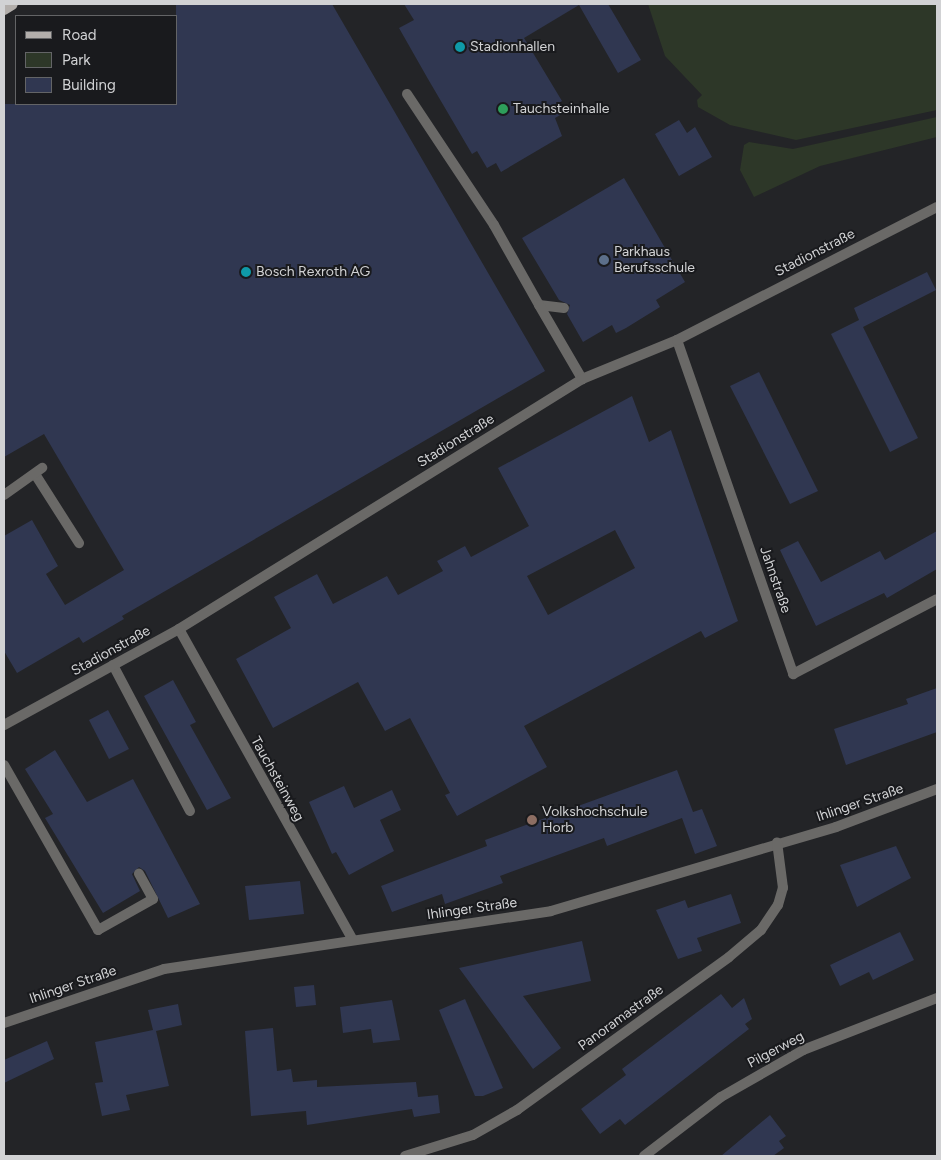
<!DOCTYPE html>
<html>
<head>
<meta charset="utf-8">
<style>
  body { margin:0 }
  #map { position:relative; width:941px; height:1160px; overflow:hidden; background:#232427; font-family:Figtree,sans-serif }
  div>[style] { position:absolute }
  [style*='--x'] { left:calc(var(--x)*1px); top:calc(var(--y)*1px); width:calc(var(--w)*1px); rotate:calc(var(--a)*1deg) }
  .green>* { inset:0; background:#2d3728 }
  .building>* { inset:0; background:#303751 }
  .lane>* { height:10px; margin:-5px; padding:0 5px; transform-origin:5px; border-radius:5px; background:#6a6967 }
  .street>* { height:10px; margin:-5px; padding:0 5px; transform-origin:5px; border-radius:5px; background:#6a6967 }
  .primary>* { height:12px; margin:-6px; padding:0 6px; transform-origin:6px; border-radius:6px; background:#b2aeab }
  .dots>* { width:14px; height:14px; translate:-50% -50%; box-sizing:border-box; border:2px solid #191a1d; border-radius:50% }
  span { translate:-50% -50%; white-space:nowrap; text-align:center; line-height:1.15; -webkit-text-stroke:4px #191a1d; paint-order:stroke }
  .poi-label { font-size:14px; color:#d1d2d4 }
  .left { translate:0 -50%; text-align:left }
  .street-label { font-size:14px; color:#d1d2d4 }
  .frame { position:absolute; inset:0; border:5px solid #d1d2d4; pointer-events:none }
  .legend { position:absolute; left:15px; top:15px; width:162px; height:90px; box-sizing:border-box; background:#191a1d; border:1px solid #636466; margin:0; padding:6px 9px; list-style:none; font-size:15px; color:#d1d2d4 }
  .legend li { display:flex; align-items:center; gap:10px; height:25px }
  .legend b { width:25px; border:1px solid #636466 }
</style>
</head>
<body>
<div id="map">
  <div class="green">
    <i style="clip-path:polygon(648px 4px,937px 4px,937px 110px,796px 140px,730px 125px,698px 107px,697px 100px,702px 95px,665px 56px)"></i>
    <i style="clip-path:polygon(937px 117px,937px 137px,820px 166px,754px 197px,740px 170px,744px 145px,749px 142px,793px 149px)"></i>
  </div>
  <div class="building">
    <i style="clip-path:polygon(176px 4px,332px 4px,545px 371px,122px 616px,124px 619px,83px 643px,79px 637px,17px 673px,4px 651px,4px 536px,32px 520px,58px 566px,46px 574px,65px 605px,124px 570px,44px 434px,4px 457px,4px 104px,176px 104px)"></i>
    <i style="clip-path:polygon(404px 4px,608px 4px,641px 60px,618px 73px,579px 5px,524px 38px,562px 101px,556px 105px,562px 114px,555px 118px,562px 136px,501px 172px,496px 163px,487px 168px,477px 151px,472px 154px,428px 79px,399px 28px,414px 20px)"></i>
    <i style="clip-path:polygon(679px 120px,687px 133px,695px 127px,712px 157px,679px 176px,655px 134px)"></i>
    <i style="clip-path:polygon(624px 178px,685px 282px,656px 300px,660px 307px,626px 328px,616px 333px,612px 325px,583px 342px,567px 314px,570px 305px,559px 300px,522px 238px)"></i>
    <i style="clip-path:polygon(927px 272px,936px 290px,863px 327px,918px 438px,890px 452px,831px 334px,859px 320px,854px 308px)"></i>
    <i style="clip-path:polygon(759px 372px,818px 491px,790px 504px,730px 386px)"></i>
    <i style="clip-path:polygon(evenodd,632px 396px,649px 442px,671px 430px,738px 621px,705px 638px,701px 631px,524px 726px,547px 767px,457px 816px,445px 795px,450px 793px,410px 718px,385px 731px,358px 682px,273px 728px,236px 659px,291px 628px,274px 597px,317px 574px,333px 604px,387px 576px,398px 595px,443px 571px,437px 561px,465px 546px,471px 557px,529px 526px,498px 468px,632px 396px,615px 530px,635px 568px,548px 615px,527px 576px,615px 530px)"></i>
    <i style="clip-path:polygon(937px 531px,937px 569px,887px 598px,884px 593px,816px 626px,780px 550px,798px 541px,821px 582px,880px 551px,885px 560px)"></i>
    <i style="clip-path:polygon(173px 680px,196px 722px,190px 725px,231px 798px,207px 810px,144px 696px)"></i>
    <i style="clip-path:polygon(937px 688px,937px 732px,846px 765px,834px 729px,908px 704px,906px 699px)"></i>
    <i style="clip-path:polygon(108px 710px,129px 749px,109px 759px,89px 720px)"></i>
    <i style="clip-path:polygon(55px 750px,87px 802px,133px 779px,200px 904px,168px 918px,145px 871px,139px 867px,132px 874px,140px 891px,103px 913px,45px 818px,53px 814px,25px 769px)"></i>
    <i style="clip-path:polygon(677px 770px,693px 812px,702px 809px,717px 846px,695px 854px,682px 818px,607px 846px,604px 838px,500px 876px,503px 883px,445px 904px,442px 894px,392px 912px,381px 886px,487px 846px,485px 840px)"></i>
    <i style="clip-path:polygon(344px 786px,354px 808px,392px 790px,401px 810px,380px 820px,394px 851px,349px 875px,336px 852px,332px 854px,309px 802px)"></i>
    <i style="clip-path:polygon(896px 846px,911px 878px,857px 907px,840px 865px)"></i>
    <i style="clip-path:polygon(300px 881px,304px 914px,249px 920px,245px 886px)"></i>
    <i style="clip-path:polygon(731px 894px,741px 923px,697px 938px,702px 951px,678px 959px,656px 910px,685px 900px,688px 908px)"></i>
    <i style="clip-path:polygon(900px 932px,914px 960px,873px 980px,869px 972px,840px 986px,830px 965px)"></i>
    <i style="clip-path:polygon(582px 941px,591px 981px,523px 996px,561px 1048px,533px 1069px,459px 968px)"></i>
    <i style="clip-path:polygon(314px 985px,316px 1005px,296px 1007px,294px 987px)"></i>
    <i style="clip-path:polygon(721px 994px,732px 1008px,744px 998px,752px 1019px,745px 1024px,749px 1029px,625px 1125px,620px 1119px,600px 1134px,581px 1109px,626px 1075px,622px 1069px)"></i>
    <i style="clip-path:polygon(465px 999px,503px 1088px,483px 1096px,475px 1096px,439px 1010px)"></i>
    <i style="clip-path:polygon(392px 1000px,400px 1040px,373px 1043px,371px 1029px,343px 1033px,340px 1007px)"></i>
    <i style="clip-path:polygon(178px 1004px,182px 1025px,156px 1031px,169px 1086px,126px 1095px,130px 1110px,102px 1116px,95px 1083px,103px 1082px,95px 1042px,153px 1030px,148px 1010px)"></i>
    <i style="clip-path:polygon(273px 1028px,277px 1071px,291px 1069px,293px 1082px,317px 1080px,317px 1087px,416px 1082px,418px 1097px,438px 1095px,440px 1113px,414px 1117px,412px 1109px,307px 1125px,306px 1111px,251px 1116px,245px 1031px)"></i>
    <i style="clip-path:polygon(47px 1041px,54px 1059px,4px 1083px,4px 1060px)"></i>
    <i style="clip-path:polygon(770px 1115px,786px 1136px,779px 1141px,784px 1148px,773px 1156px,721px 1156px)"></i>
  </div>
  <div class="lane">
    <i style="--x:407;--y:94;--w:157;--a:56.4"></i>
    <i style="--x:494;--y:225;--w:92;--a:60.6"></i>
    <i style="--x:564;--y:308;--w:25;--a:-173"></i>
    <i style="--x:539;--y:305;--w:86;--a:59.8"></i>
    <i style="--x:35;--y:474;--w:82;--a:57.5"></i>
    <i style="--x:113;--y:665;--w:165;--a:62.2"></i>
    <i style="--x:4;--y:765;--w:190;--a:60.3"></i>
    <i style="--x:98;--y:930;--w:63;--a:-29.4"></i>
    <i style="--x:153;--y:899;--w:29;--a:-119"></i>
  </div>
  <div class="street">
    <i style="--x:677;--y:340;--w:354;--a:70.8"></i>
    <i style="--x:793;--y:674;--w:162;--a:-27.5"></i>
    <i style="--x:4;--y:495;--w:47;--a:-35.4"></i>
    <i style="--x:179;--y:629;--w:356;--a:60.8"></i>
    <i style="--x:4;--y:725;--w:200;--a:-28.7"></i>
    <i style="--x:179;--y:629;--w:474;--a:-31.8"></i>
    <i style="--x:582;--y:379;--w:103;--a:-22.3"></i>
    <i style="--x:677;--y:340;--w:292;--a:-27.1"></i>
    <i style="--x:4;--y:1023;--w:169;--a:-18.6"></i>
    <i style="--x:164;--y:969;--w:391;--a:-8.5"></i>
    <i style="--x:551;--y:911;--w:297;--a:-16.4"></i>
    <i style="--x:836;--y:827;--w:108;--a:-20.6"></i>
    <i style="--x:405;--y:1156;--w:71;--a:-17.2"></i>
    <i style="--x:473;--y:1135;--w:51;--a:-29.6"></i>
    <i style="--x:517;--y:1110;--w:261;--a:-35.8"></i>
    <i style="--x:729;--y:957;--w:42;--a:-40.2"></i>
    <i style="--x:761;--y:930;--w:30;--a:-56"></i>
    <i style="--x:778;--y:905;--w:18;--a:-74"></i>
    <i style="--x:783;--y:888;--w:46;--a:-97.4"></i>
    <i style="--x:644;--y:1156;--w:97;--a:-37.5"></i>
    <i style="--x:721;--y:1097;--w:95;--a:-29.8"></i>
    <i style="--x:803;--y:1050;--w:144;--a:-21.2"></i>
  </div>
  <div class="primary">
    <i style="--x:4;--y:9;--w:9;--a:-32"></i>
  </div>
  <div class="dots">
    <i style="left:460px;top:47px;background:#0f9aa8"></i>
    <i style="left:503px;top:109px;background:#2e9e5b"></i>
    <i style="left:604px;top:260px;background:#5c6f8a"></i>
    <i style="left:246px;top:272px;background:#0f9aa8"></i>
    <i style="left:532px;top:820px;background:#8d6e63"></i>
  </div>
  <div class="poi-label">
    <span class="left" style="left:470px;top:47px">Stadionhallen</span>
    <span class="left" style="left:513px;top:109px">Tauchsteinhalle</span>
    <span class="left" style="left:614px;top:260px">Parkhaus<br>Berufsschule</span>
    <span class="left" style="left:256px;top:272px">Bosch Rexroth AG</span>
    <span class="left" style="left:542px;top:820px">Volkshochschule<br>Horb</span>
  </div>
  <div class="street-label">
    <span style="left:815px;top:253px;rotate:-27deg">Stadionstraße</span>
    <span style="left:456px;top:441px;rotate:-32deg">Stadionstraße</span>
    <span style="left:775px;top:580px;rotate:71deg">Jahnstraße</span>
    <span style="left:111px;top:651px;rotate:-29deg">Stadionstraße</span>
    <span style="left:277px;top:779px;rotate:61deg">Tauchsteinweg</span>
    <span style="left:860px;top:803px;rotate:-19deg">Ihlinger Straße</span>
    <span style="left:472px;top:909px;rotate:-8deg">Ihlinger Straße</span>
    <span style="left:73px;top:985px;rotate:-19deg">Ihlinger Straße</span>
    <span style="left:621px;top:1018px;rotate:-36deg">Panoramastraße</span>
    <span style="left:776px;top:1050px;rotate:-28deg">Pilgerweg</span>
  </div>
  <div class="frame"></div>
  <ul class="legend">
  <li><b style="height:6px;background:#b2aeab"></b>Road</li>
  <li><b style="height:14px;background:#2d3728"></b>Park</li>
  <li><b style="height:14px;background:#303751"></b>Building</li>
  </ul>
</div>
</body>
</html>
